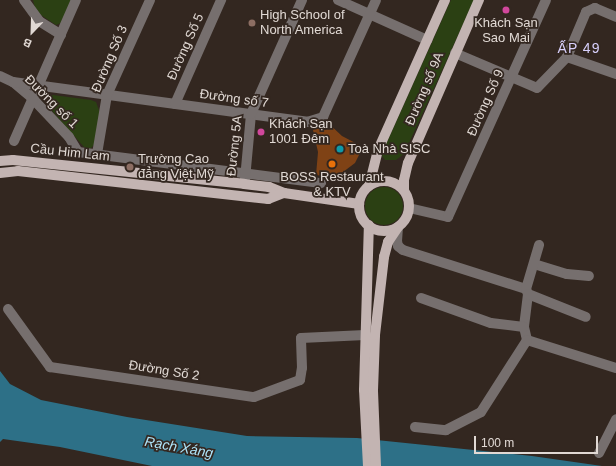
<!DOCTYPE html>
<html>
<head>
<meta charset="utf-8">
<style>
  body { margin:0 }
  #map { position:relative; width:616px; height:466px; overflow:hidden; background:#332720; font-family:Helvetica,sans-serif }
  div>[style] { position:absolute }
  [style*='--x'] { left:calc(var(--x)*1px); top:calc(var(--y)*1px); width:calc(var(--w)*1px); rotate:calc(var(--a)*1deg) }
  .green>* { inset:0; background:#2b4013 }
  .round { border-radius:50% }
  .water>* { inset:0; background:#2d7087 }
  .building>* { inset:0; background:#7f4215 }
  .minor>* { height:10px; margin:-5px; padding:0 5px; transform-origin:5px; border-radius:5px; background:#766f6e }
  .major>* { height:10px; margin:-5px; padding:0 5px; transform-origin:5px; border-radius:5px; background:#c3b4b2 }
  .major>.ring { margin:-5px; padding:0; box-sizing:content-box; background:none; border:10px solid #c3b4b2; border-radius:50% }
  .dots>* { width:11px; height:11px; translate:-50% -50%; box-sizing:border-box; border:2px solid #332720; border-radius:50% }
  span { translate:-50% -50%; white-space:nowrap; text-align:center; line-height:1.15; -webkit-text-stroke:3.5px #332720; paint-order:stroke }
  .poi-label { font-size:13px; color:#e1d9d4 }
  .left { translate:0 -50%; text-align:left }
  .street-label { font-size:13px; color:#e1d9d4 }
  .neighbourhood-label { font-size:14px; color:#d8d0fc; letter-spacing:1px }
  .water-label { font-size:14px; color:#aee4f9; font-style:italic }
  .north { position:absolute; left:12px; top:12px; width:40px; height:40px; -webkit-text-stroke:3px #332720; paint-order:stroke; rotate:203deg; font-size:11px; font-weight:700; line-height:16px; text-align:center; color:#e1d9d4 }
  .north::after { content:''; display:block; margin:auto; width:14px; height:18px; background:#e1d9d4; clip-path:polygon(50% 0,100% 100%,50% 72%,0 100%) }
  .scale { position:absolute; left:474px; top:436px; width:124px; height:18px; box-sizing:border-box; border:2px solid #e1d9d4; border-top:0; padding-left:5px; font-size:12px; line-height:14px; white-space:nowrap; color:#e1d9d4; -webkit-text-stroke:3px #332720; paint-order:stroke }
</style>
</head>
<body>
<div id="map">
  <div class="green">
    <i style="clip-path:polygon(33px 0,72px 0,61px 23px,56px 25px,41px 15px,35px 8px)"></i>
    <i style="clip-path:polygon(451px 0,474px 0,404px 154px,396px 160px,385px 160px,382px 156px,383px 151px)"></i>
    <i style="clip-path:polygon(53px 95px,91px 100px,96px 102px,100px 113px,94px 145px,91px 148px,88px 149px,84px 147px,46px 104px,46px 100px,48px 96px)"></i>
    <i class="round" style="left:365px;top:187px;width:38px;height:38px"></i>
  </div>
  <div class="water">
    <i style="clip-path:polygon(0 371px,10px 384px,41px 400px,127px 417px,247px 436px,357px 438px,532px 456px,602px 466px,152px 466px,60px 447px,3px 439px,0 442px)"></i>
  </div>
  <div class="building">
    <i style="clip-path:polygon(327px 122px,342px 136px,363px 147px,355px 163px,343px 172px,330px 177px,316px 175px,318px 152px,313px 130px,318px 125px)"></i>
  </div>
  <div class="minor">
    <i style="--x:24;--y:0;--w:26;--a:54"></i>
    <i style="--x:39;--y:21;--w:26;--a:32"></i>
    <i style="--x:338;--y:0;--w:98;--a:24.2"></i>
    <i style="--x:455;--y:53;--w:89;--a:23.1"></i>
    <i style="--x:537;--y:88;--w:43;--a:-45.9"></i>
    <i style="--x:567;--y:57;--w:49;--a:-67.1"></i>
    <i style="--x:586;--y:12;--w:10;--a:-24"></i>
    <i style="--x:595;--y:8;--w:23;--a:23"></i>
    <i style="--x:567;--y:57;--w:52;--a:19.1"></i>
    <i style="--x:0;--y:76;--w:14;--a:25"></i>
    <i style="--x:13;--y:82;--w:26;--a:40"></i>
    <i style="--x:33;--y:99;--w:52;--a:46.5"></i>
    <i style="--x:69;--y:137;--w:17;--a:59"></i>
    <i style="--x:78;--y:152;--w:245;--a:7.3"></i>
    <i style="--x:13;--y:82;--w:297;--a:7.7"></i>
    <i style="--x:307;--y:122;--w:17;--a:-17"></i>
    <i style="--x:323;--y:117;--w:128;--a:-65.6"></i>
    <i style="--x:175;--y:104;--w:114;--a:-66.1"></i>
    <i style="--x:14;--y:141;--w:154;--a:-66.3"></i>
    <i style="--x:97;--y:154;--w:60;--a:-80.4"></i>
    <i style="--x:107;--y:95;--w:104;--a:-65.6"></i>
    <i style="--x:245;--y:179;--w:65;--a:-84.7"></i>
    <i style="--x:251;--y:114;--w:125;--a:-65.9"></i>
    <i style="--x:409;--y:208;--w:40;--a:13"></i>
    <i style="--x:448;--y:217;--w:238;--a:-65.7"></i>
    <i style="--x:398;--y:227;--w:14;--a:94"></i>
    <i style="--x:397;--y:241;--w:5;--a:79"></i>
    <i style="--x:398;--y:246;--w:6;--a:39"></i>
    <i style="--x:403;--y:250;--w:129;--a:17.6"></i>
    <i style="--x:526;--y:289;--w:5;--a:68"></i>
    <i style="--x:528;--y:294;--w:33;--a:97"></i>
    <i style="--x:524;--y:327;--w:13;--a:77"></i>
    <i style="--x:527;--y:340;--w:93;--a:17.5"></i>
    <i style="--x:534;--y:264;--w:34;--a:17"></i>
    <i style="--x:567;--y:274;--w:22;--a:5"></i>
    <i style="--x:526;--y:289;--w:46;--a:-73.5"></i>
    <i style="--x:528;--y:294;--w:62;--a:21.6"></i>
    <i style="--x:421;--y:298;--w:74;--a:19.7"></i>
    <i style="--x:491;--y:323;--w:33;--a:7"></i>
    <i style="--x:8;--y:309;--w:72;--a:54.1"></i>
    <i style="--x:50;--y:367;--w:206;--a:8.4"></i>
    <i style="--x:254;--y:397;--w:49;--a:-20.3"></i>
    <i style="--x:300;--y:380;--w:12;--a:-81"></i>
    <i style="--x:302;--y:368;--w:30;--a:-92"></i>
    <i style="--x:301;--y:338;--w:64;--a:-2.7"></i>
    <i style="--x:415;--y:427;--w:31;--a:6"></i>
    <i style="--x:446;--y:430;--w:39;--a:-27"></i>
    <i style="--x:481;--y:412;--w:85;--a:-57.4"></i>
    <i style="--x:599;--y:453;--w:38;--a:-63"></i>
  </div>
  <div class="major">
    <i style="--x:0;--y:161;--w:13;--a:-4"></i>
    <i style="--x:13;--y:160;--w:232;--a:5.9"></i>
    <i style="--x:244;--y:184;--w:25;--a:7"></i>
    <i style="--x:269;--y:187;--w:16;--a:22"></i>
    <i style="--x:284;--y:193;--w:76;--a:8.3"></i>
    <i style="--x:0;--y:173;--w:18;--a:-6"></i>
    <i style="--x:18;--y:171;--w:252;--a:6.4"></i>
    <i style="--x:268;--y:199;--w:17;--a:-21"></i>
    <i class="ring" style="left:359px;top:181px;width:40px;height:40px"></i>
    <i style="--x:369;--y:186;--w:37;--a:-76"></i>
    <i style="--x:378;--y:150;--w:164;--a:-65.9"></i>
    <i style="--x:404;--y:190;--w:10;--a:-90"></i>
    <i style="--x:404;--y:180;--w:17;--a:-77"></i>
    <i style="--x:408;--y:163;--w:178;--a:-66.5"></i>
    <i style="--x:368;--y:466;--w:76;--a:-93"></i>
    <i style="--x:364;--y:390;--w:165;--a:-88.3"></i>
    <i style="--x:376;--y:466;--w:76;--a:-92.3"></i>
    <i style="--x:373;--y:390;--w:55;--a:-87.9"></i>
    <i style="--x:375;--y:335;--w:79;--a:-83.4"></i>
    <i style="--x:384;--y:257;--w:16;--a:-75"></i>
    <i style="--x:388;--y:242;--w:18;--a:-56"></i>
  </div>
  <div class="dots">
    <i style="left:506px;top:10px;background:#d1479c"></i>
    <i style="left:252px;top:23px;background:#8d6e63"></i>
    <i style="left:261px;top:132px;background:#d1479c"></i>
    <i style="left:340px;top:149px;background:#0f9aa8"></i>
    <i style="left:332px;top:164px;background:#e8710a"></i>
    <i style="left:130px;top:167px;background:#8d6e63"></i>
  </div>
  <div class="poi-label">
    <span class="left" style="left:260px;top:23px">High School of<br>North America</span>
    <span style="left:506px;top:31px">Khách Sạn<br>Sao Mai</span>
    <span class="left" style="left:269px;top:132px">Khách Sạn<br>1001 Đêm</span>
    <span class="left" style="left:348px;top:149px">Toà Nhà SISC</span>
    <span class="left" style="left:138px;top:167px">Trường Cao<br>đẳng Việt Mỹ</span>
    <span style="left:332px;top:185px">BOSS Restaurant<br>&amp; KTV</span>
  </div>
  <div class="street-label">
    <span style="left:186px;top:47px;rotate:-66deg">Đường Số 5</span>
    <span style="left:110px;top:59px;rotate:-67deg">Đường Số 3</span>
    <span style="left:425px;top:89px;rotate:-67deg">Đường số 9A</span>
    <span style="left:234px;top:99px;rotate:8deg">Đường số 7</span>
    <span style="left:51px;top:102px;rotate:45deg">Đường số 1</span>
    <span style="left:486px;top:103px;rotate:-66deg">Đường Số 9</span>
    <span style="left:235px;top:146px;rotate:-84deg">Đường 5A</span>
    <span style="left:70px;top:153px;rotate:6deg">Cầu Him Lam</span>
    <span style="left:164px;top:371px;rotate:9deg">Đường Số 2</span>
  </div>
  <div class="neighbourhood-label">
    <span style="left:579px;top:48px">ẤP 49</span>
  </div>
  <div class="water-label">
    <span style="left:179px;top:447px;rotate:10deg">Rạch Xáng</span>
  </div>
  <div class="north">B</div>
  <div class="scale">100 m</div>
</div>
</body>
</html>
